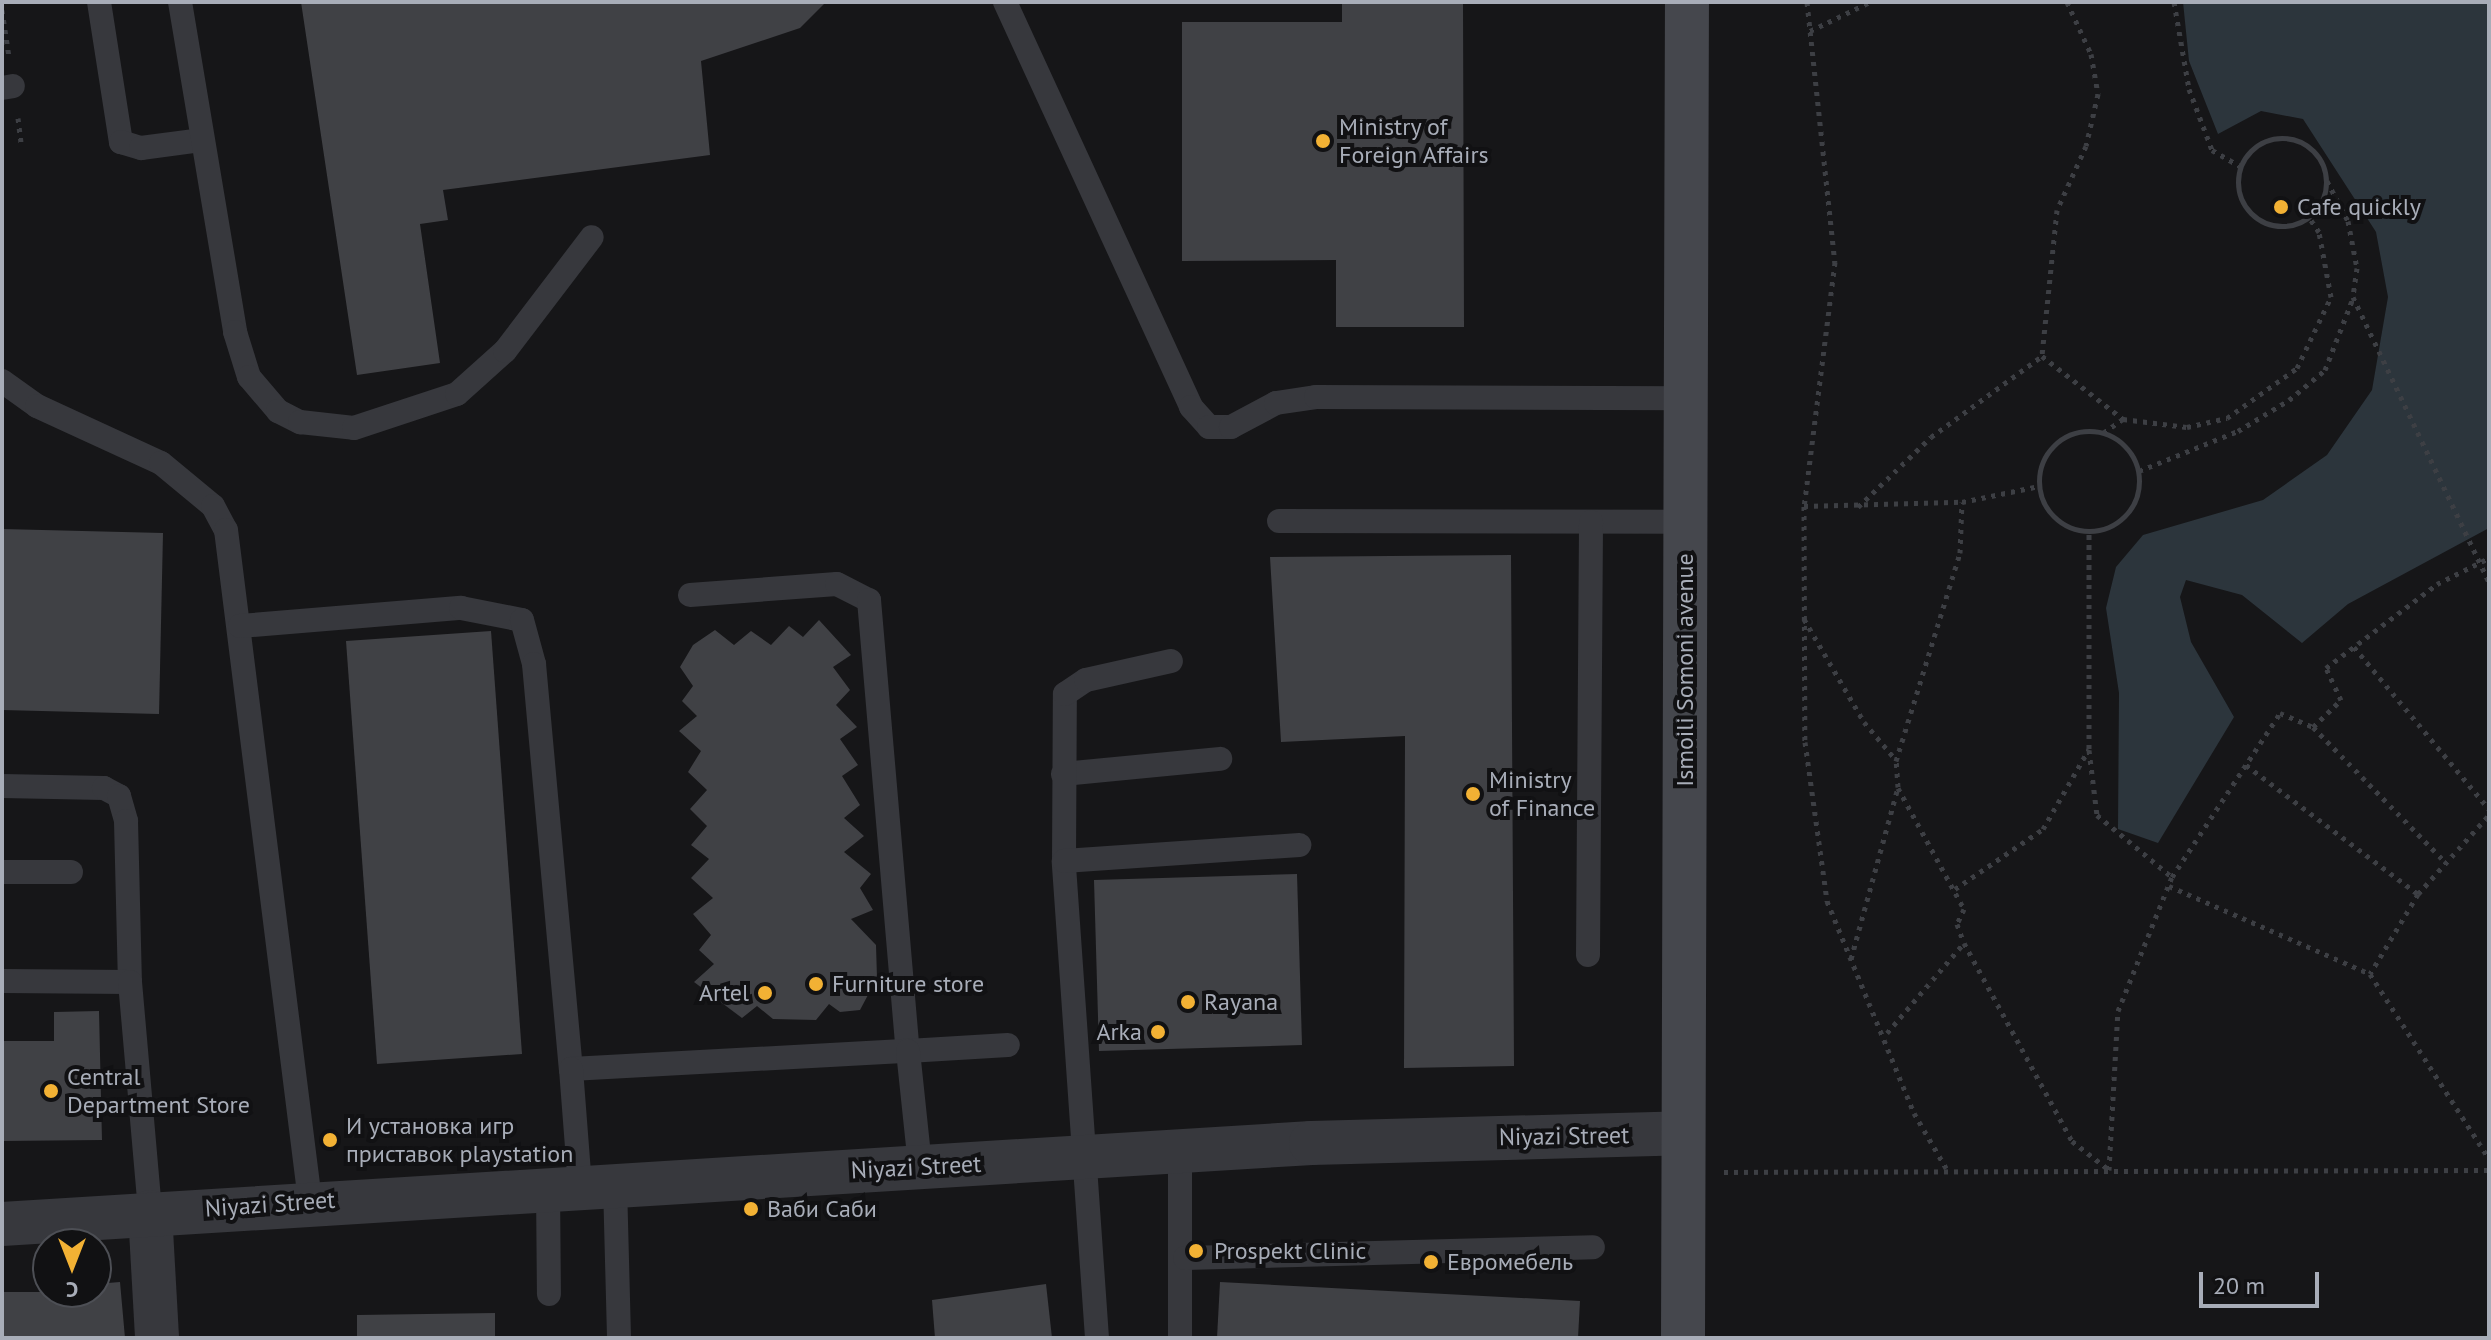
<!DOCTYPE html>
<meta charset="utf-8">
<style>
body{margin:0}
#map{position:relative;width:2491px;height:1340px;overflow:hidden;background:#161618;font-family:"PT Sans",sans-serif}
div>[style]{position:absolute}
.water>*{inset:0;background:#2c353c}
.building>*{inset:0;background:#404145}
.path>*{height:5px;margin-top:-2.5px;transform-origin:0;background:repeating-linear-gradient(90deg,#3d3f44 0 4px,transparent 0 10px)}
.path>.ring{margin:-2.5px;padding:0;box-sizing:content-box;background:none;border:5px solid #3d3f44;border-radius:50%}
.lane>*{height:24px;margin:-12px;padding:0 12px;transform-origin:12px;border-radius:12px;background:#37383d}
.street>*{height:44px;margin:-22px;padding:0 22px;transform-origin:22px;border-radius:22px;background:#37383d}
.secondary>*{height:44px;margin:-22px;padding:0 22px;transform-origin:22px;border-radius:22px;background:#45474d}
.dots>*{width:22px;height:22px;translate:-50% -50%;box-sizing:border-box;border:4px solid #111113;border-radius:50%}
span{translate:-50% -50%;white-space:nowrap;text-align:center;line-height:1.15;-webkit-text-stroke:8px #111113;paint-order:stroke}
.poi-label{font-size:24px;color:#a8adb8}
.left{translate:0 -50%;text-align:left}
.right{translate:-100% -50%;text-align:right}
.street-label{font-size:24px;color:#a8adb8}
.frame{position:absolute;inset:0;border:4px solid #a8adb8;pointer-events:none}
.north{position:absolute;left:32px;top:1228px;width:80px;height:80px;box-sizing:border-box;background:#111113;border:2px solid #4d4f55;border-radius:50%;rotate:180deg;font-size:22px;font-weight:700;line-height:32px;text-align:center;color:#a8adb8}
.north::after{content:'';display:block;margin:auto;width:28px;height:36px;background:#f2b134;clip-path:polygon(50% 0,100% 100%,50% 72%,0 100%)}
.scale{position:absolute;left:2199px;top:1272px;width:120px;height:36px;box-sizing:border-box;border:4px solid #a8adb8;border-top:0;padding-left:10px;font-size:24px;line-height:28px;white-space:nowrap;color:#a8adb8;-webkit-text-stroke:6px #111113;paint-order:stroke}
</style>
<div id="map">
<div class="water">
<i style="clip-path:polygon(2183px 2px,2489px 2px,2489px 528px,2348px 604px,2302px 643px,2242px 595px,2186px 580px,2180px 597px,2191px 642px,2234px 717px,2158px 843px,2118px 829px,2119px 693px,2106px 608px,2116px 567px,2143px 535px,2263px 500px,2327px 455px,2372px 390px,2388px 297px,2376px 232px,2303px 119px,2261px 111px,2218px 134px,2189px 61px)"></i>
</div>
<div class="building">
<i style="clip-path:polygon(301px 2px,826px 2px,800px 28px,701px 61px,710px 155px,443px 190px,448px 220px,420px 224px,440px 363px,357px 375px)"></i>
<i style="clip-path:polygon(1342px 2px,1463px 2px,1464px 327px,1336px 327px,1336px 260px,1182px 261px,1182px 22px,1342px 22px)"></i>
<i style="clip-path:polygon(2px 529px,163px 533px,159px 714px,2px 710px)"></i>
<i style="clip-path:polygon(1511px 555px,1514px 1066px,1404px 1068px,1405px 736px,1281px 742px,1270px 557px)"></i>
<i style="clip-path:polygon(819px 620px,851px 655px,833px 667px,850px 690px,836px 705px,857px 727px,840px 739px,858px 765px,842px 776px,860px 805px,844px 818px,864px 836px,844px 852px,871px 874px,860px 888px,873px 910px,851px 919px,876px 945px,877px 978px,860px 1010px,840px 1012px,829px 1004px,816px 1020px,773px 1019px,757px 1006px,742px 1018px,694px 982px,714px 964px,699px 950px,711px 935px,693px 914px,713px 898px,691px 878px,709px 859px,691px 845px,707px 826px,690px 809px,707px 790px,688px 772px,701px 751px,679px 731px,697px 716px,682px 701px,693px 686px,680px 667px,693px 645px,715px 630px,734px 645px,751px 631px,771px 645px,789px 626px,803px 637px)"></i>
<i style="clip-path:polygon(491px 631px,522px 1054px,377px 1064px,346px 641px)"></i>
<i style="clip-path:polygon(1297px 874px,1302px 1045px,1099px 1051px,1094px 880px)"></i>
<i style="clip-path:polygon(99px 1011px,102px 1140px,2px 1141px,2px 1041px,54px 1041px,54px 1012px)"></i>
<i style="clip-path:polygon(120px 1282px,125px 1338px,2px 1338px,2px 1292px,96px 1292px,96px 1284px)"></i>
<i style="clip-path:polygon(1220px 1282px,1580px 1301px,1578px 1338px,1217px 1338px)"></i>
<i style="clip-path:polygon(1046px 1284px,1052px 1338px,935px 1338px,932px 1300px)"></i>
<i style="clip-path:polygon(495px 1313px,495px 1338px,357px 1338px,357px 1315px)"></i>
</div>
<div class="path">
<i style="left:1807px;top:2px;width:262px;rotate:83.9deg"></i>
<i style="left:1835px;top:262px;width:246px;rotate:97.2deg"></i>
<i style="left:1804px;top:506px;width:236px;rotate:89.8deg"></i>
<i style="left:1805px;top:742px;width:161px;rotate:82.1deg"></i>
<i style="left:1827px;top:901px;width:229px;rotate:67.7deg"></i>
<i style="left:1914px;top:1113px;width:64px;rotate:59.8deg"></i>
<i style="left:2067px;top:2px;width:57px;rotate:65.2deg"></i>
<i style="left:2091px;top:54px;width:41px;rotate:80.1deg"></i>
<i style="left:2098px;top:94px;width:53px;rotate:103deg"></i>
<i style="left:2086px;top:146px;width:70px;rotate:114.4deg"></i>
<i style="left:2057px;top:210px;width:147px;rotate:95.9deg"></i>
<i style="left:2042px;top:356px;width:103px;rotate:37.9deg"></i>
<i style="left:2123px;top:419px;width:24px;rotate:145deg"></i>
<i style="left:2174px;top:2px;width:88px;rotate:80.2deg"></i>
<i style="left:2189px;top:89px;width:65px;rotate:69.3deg"></i>
<i style="left:2212px;top:150px;width:34px;rotate:30deg"></i>
<i style="left:2px;top:10px;width:48px;rotate:81.5deg"></i>
<i style="left:1810px;top:31px;width:67px;rotate:-25.8deg"></i>
<i style="left:18px;top:118px;width:25px;rotate:83deg"></i>
<i class="ring" style="left:2238px;top:138px;width:83px;height:83px"></i>
<i style="left:2327px;top:181px;width:45px;rotate:62.3deg"></i>
<i style="left:2348px;top:221px;width:48px;rotate:79.2deg"></i>
<i style="left:2357px;top:268px;width:29px;rotate:98deg"></i>
<i style="left:2353px;top:297px;width:316px;rotate:64.5deg"></i>
<i style="left:2123px;top:419px;width:64px;rotate:7.1deg"></i>
<i style="left:2187px;top:427px;width:41px;rotate:-12.7deg"></i>
<i style="left:2227px;top:418px;width:86px;rotate:-35.5deg"></i>
<i style="left:2297px;top:368px;width:79px;rotate:-64.4deg"></i>
<i style="left:2331px;top:297px;width:66px;rotate:-100.5deg"></i>
<i style="left:2319px;top:232px;width:18px;rotate:-124deg"></i>
<i class="ring" style="left:2039px;top:431px;width:95px;height:95px"></i>
<i style="left:2139px;top:471px;width:107px;rotate:-22deg"></i>
<i style="left:2238px;top:431px;width:60px;rotate:-31.3deg"></i>
<i style="left:2289px;top:400px;width:47px;rotate:-39.8deg"></i>
<i style="left:2325px;top:370px;width:77px;rotate:-68.7deg"></i>
<i style="left:1804px;top:506px;width:158px;rotate:-1.5deg"></i>
<i style="left:1962px;top:502px;width:79px;rotate:-11.7deg"></i>
<i style="left:1858px;top:507px;width:101px;rotate:-43.8deg"></i>
<i style="left:1931px;top:437px;width:137px;rotate:-36.1deg"></i>
<i style="left:1804px;top:619px;width:119px;rotate:59.8deg"></i>
<i style="left:1864px;top:722px;width:50px;rotate:49.9deg"></i>
<i style="left:2354px;top:647px;width:211px;rotate:50.2deg"></i>
<i style="left:2313px;top:727px;width:190px;rotate:45.6deg"></i>
<i style="left:2089px;top:750px;width:65px;rotate:83deg"></i>
<i style="left:2097px;top:815px;width:97px;rotate:39.6deg"></i>
<i style="left:2246px;top:765px;width:215px;rotate:36.9deg"></i>
<i style="left:2418px;top:894px;width:93px;rotate:121deg"></i>
<i style="left:2370px;top:974px;width:220px;rotate:57.2deg"></i>
<i style="left:1898px;top:788px;width:138px;rotate:61.4deg"></i>
<i style="left:1964px;top:909px;width:17px;rotate:115deg"></i>
<i style="left:1957px;top:924px;width:20px;rotate:70deg"></i>
<i style="left:1964px;top:943px;width:226px;rotate:61.4deg"></i>
<i style="left:2072px;top:1141px;width:46px;rotate:37.9deg"></i>
<i style="left:2169px;top:886px;width:219px;rotate:23.6deg"></i>
<i style="left:1955px;top:889px;width:107px;rotate:-34.3deg"></i>
<i style="left:2043px;top:829px;width:92px;rotate:-60.1deg"></i>
<i style="left:2089px;top:749px;width:217px;rotate:-90deg"></i>
<i style="left:2418px;top:894px;width:106px;rotate:-48.1deg"></i>
<i style="left:1851px;top:959px;width:178px;rotate:-74.7deg"></i>
<i style="left:1898px;top:787px;width:26px;rotate:-94deg"></i>
<i style="left:1896px;top:761px;width:218px;rotate:-72.9deg"></i>
<i style="left:1960px;top:553px;width:51px;rotate:-87.8deg"></i>
<i style="left:1887px;top:1033px;width:118px;rotate:-49.5deg"></i>
<i style="left:2109px;top:1170px;width:159px;rotate:-86.8deg"></i>
<i style="left:2118px;top:1011px;width:144px;rotate:-68.1deg"></i>
<i style="left:2172px;top:877px;width:196px;rotate:-56.6deg"></i>
<i style="left:2280px;top:713px;width:36px;rotate:23deg"></i>
<i style="left:2313px;top:727px;width:39px;rotate:-44deg"></i>
<i style="left:2341px;top:700px;width:35px;rotate:-115deg"></i>
<i style="left:2326px;top:668px;width:139px;rotate:-37.1deg"></i>
<i style="left:2437px;top:584px;width:58px;rotate:-26.6deg"></i>
<i style="left:1724px;top:1172px;width:765px;rotate:-0.15deg"></i>
</div>
<div class="lane">
<i style="left:99px;top:2px;width:142px;rotate:81.1deg"></i>
<i style="left:121px;top:142px;width:21px;rotate:17deg"></i>
<i style="left:141px;top:148px;width:62px;rotate:-7.5deg"></i>
<i style="left:180px;top:2px;width:335px;rotate:80.5deg"></i>
<i style="left:235px;top:332px;width:47px;rotate:72.7deg"></i>
<i style="left:249px;top:377px;width:45px;rotate:49.5deg"></i>
<i style="left:278px;top:411px;width:25px;rotate:27deg"></i>
<i style="left:300px;top:422px;width:54px;rotate:6.3deg"></i>
<i style="left:354px;top:428px;width:108px;rotate:-18.3deg"></i>
<i style="left:457px;top:394px;width:64px;rotate:-41.9deg"></i>
<i style="left:505px;top:351px;width:143px;rotate:-52.7deg"></i>
<i style="left:1005px;top:2px;width:446px;rotate:65.3deg"></i>
<i style="left:1191px;top:407px;width:27px;rotate:48deg"></i>
<i style="left:1209px;top:427px;width:22px"></i>
<i style="left:1231px;top:427px;width:51px;rotate:-28.1deg"></i>
<i style="left:1276px;top:403px;width:40px;rotate:-8.5deg"></i>
<i style="left:1316px;top:397px;width:369px;rotate:0.2deg"></i>
<i style="left:2px;top:88px;width:11px;rotate:-10deg"></i>
<i style="left:2px;top:381px;width:43px;rotate:35.5deg"></i>
<i style="left:37px;top:406px;width:136px;rotate:24.7deg"></i>
<i style="left:161px;top:463px;width:67px;rotate:39.6deg"></i>
<i style="left:213px;top:506px;width:27px;rotate:62deg"></i>
<i style="left:226px;top:530px;width:676px;rotate:82.86deg"></i>
<i style="left:1279px;top:521px;width:406px;rotate:0.1deg"></i>
<i style="left:690px;top:595px;width:147px;rotate:-4.3deg"></i>
<i style="left:837px;top:584px;width:36px;rotate:27deg"></i>
<i style="left:869px;top:600px;width:453px;rotate:85.1deg"></i>
<i style="left:908px;top:1051px;width:100px;rotate:-3.4deg"></i>
<i style="left:240px;top:626px;width:222px;rotate:-4.7deg"></i>
<i style="left:461px;top:608px;width:62px;rotate:11.1deg"></i>
<i style="left:522px;top:620px;width:46px;rotate:74.7deg"></i>
<i style="left:534px;top:664px;width:407px;rotate:84.8deg"></i>
<i style="left:571px;top:1069px;width:337px;rotate:-3.1deg"></i>
<i style="left:908px;top:1051px;width:116px;rotate:84deg"></i>
<i style="left:1063px;top:774px;width:158px;rotate:-5.5deg"></i>
<i style="left:2px;top:786px;width:102px;rotate:1.1deg"></i>
<i style="left:104px;top:788px;width:17px;rotate:28deg"></i>
<i style="left:119px;top:796px;width:26px;rotate:74deg"></i>
<i style="left:126px;top:821px;width:161px;rotate:88.6deg"></i>
<i style="left:1064px;top:861px;width:167px;rotate:-89.7deg"></i>
<i style="left:1065px;top:694px;width:25px;rotate:-34deg"></i>
<i style="left:1086px;top:680px;width:87px;rotate:-12.6deg"></i>
<i style="left:2px;top:872px;width:69px"></i>
<i style="left:1588px;top:955px;width:433px;rotate:-89.6deg"></i>
<i style="left:2px;top:981px;width:128px;rotate:0.4deg"></i>
<i style="left:130px;top:982px;width:231px;rotate:85deg"></i>
<i style="left:571px;top:1069px;width:117px;rotate:85.6deg"></i>
<i style="left:1180px;top:1151px;width:187px;rotate:90deg"></i>
<i style="left:615px;top:1184px;width:154px;rotate:88.5deg"></i>
<i style="left:548px;top:1187px;width:107px;rotate:89.5deg"></i>
<i style="left:1185px;top:1258px;width:408px;rotate:-1.5deg"></i>
<i style="left:1097px;top:1338px;width:478px;rotate:-94deg"></i>
<i style="left:1064px;top:861px;width:236px;rotate:-3.9deg"></i>
</div>
<div class="street">
<i style="left:150px;top:1212px;width:126px;rotate:86.8deg"></i>
<i style="left:2px;top:1224px;width:1312px;rotate:-3.54deg"></i>
<i style="left:1311px;top:1143px;width:372px;rotate:-1.5deg"></i>
</div>
<div class="secondary">
<i style="left:1683px;top:1338px;width:1336px;rotate:-89.83deg"></i>
</div>
<div class="dots">
<i style="left:1323px;top:141px;background:#f2b134"></i>
<i style="left:2281px;top:207px;background:#f2b134"></i>
<i style="left:1473px;top:794px;background:#f2b134"></i>
<i style="left:816px;top:984px;background:#f2b134"></i>
<i style="left:765px;top:993px;background:#f2b134"></i>
<i style="left:1188px;top:1002px;background:#f2b134"></i>
<i style="left:1158px;top:1032px;background:#f2b134"></i>
<i style="left:51px;top:1091px;background:#f2b134"></i>
<i style="left:330px;top:1140px;background:#f2b134"></i>
<i style="left:751px;top:1209px;background:#f2b134"></i>
<i style="left:1196px;top:1251px;background:#f2b134"></i>
<i style="left:1431px;top:1262px;background:#f2b134"></i>
</div>
<div class="poi-label">
<span class="left" style="left:1339px;top:141px">Ministry of<br>Foreign Affairs</span>
<span class="left" style="left:2297px;top:207px">Cafe quickly</span>
<span class="left" style="left:1489px;top:794px">Ministry<br>of Finance</span>
<span class="left" style="left:832px;top:984px">Furniture store</span>
<span class="right" style="left:749px;top:993px">Artel</span>
<span class="left" style="left:1204px;top:1002px">Rayana</span>
<span class="right" style="left:1142px;top:1032px">Arka</span>
<span class="left" style="left:67px;top:1091px">Central<br>Department Store</span>
<span class="left" style="left:346px;top:1140px">И установка игр<br>приставок playstation</span>
<span class="left" style="left:767px;top:1209px">Ваби Саби</span>
<span class="left" style="left:1214px;top:1251px">Prospekt Clinic</span>
<span class="left" style="left:1447px;top:1262px">Евромебель</span>
</div>
<div class="street-label">
<span style="left:1685px;top:670px;rotate:-90deg">Ismoili Somoni avenue</span>
<span style="left:1564px;top:1136px;rotate:-1deg">Niyazi Street</span>
<span style="left:916px;top:1167px;rotate:-3deg">Niyazi Street</span>
<span style="left:270px;top:1204px;rotate:-4deg">Niyazi Street</span>
</div>
<div class="frame"></div>
<div class="north">С</div>
<div class="scale">20 m</div>
</div>
